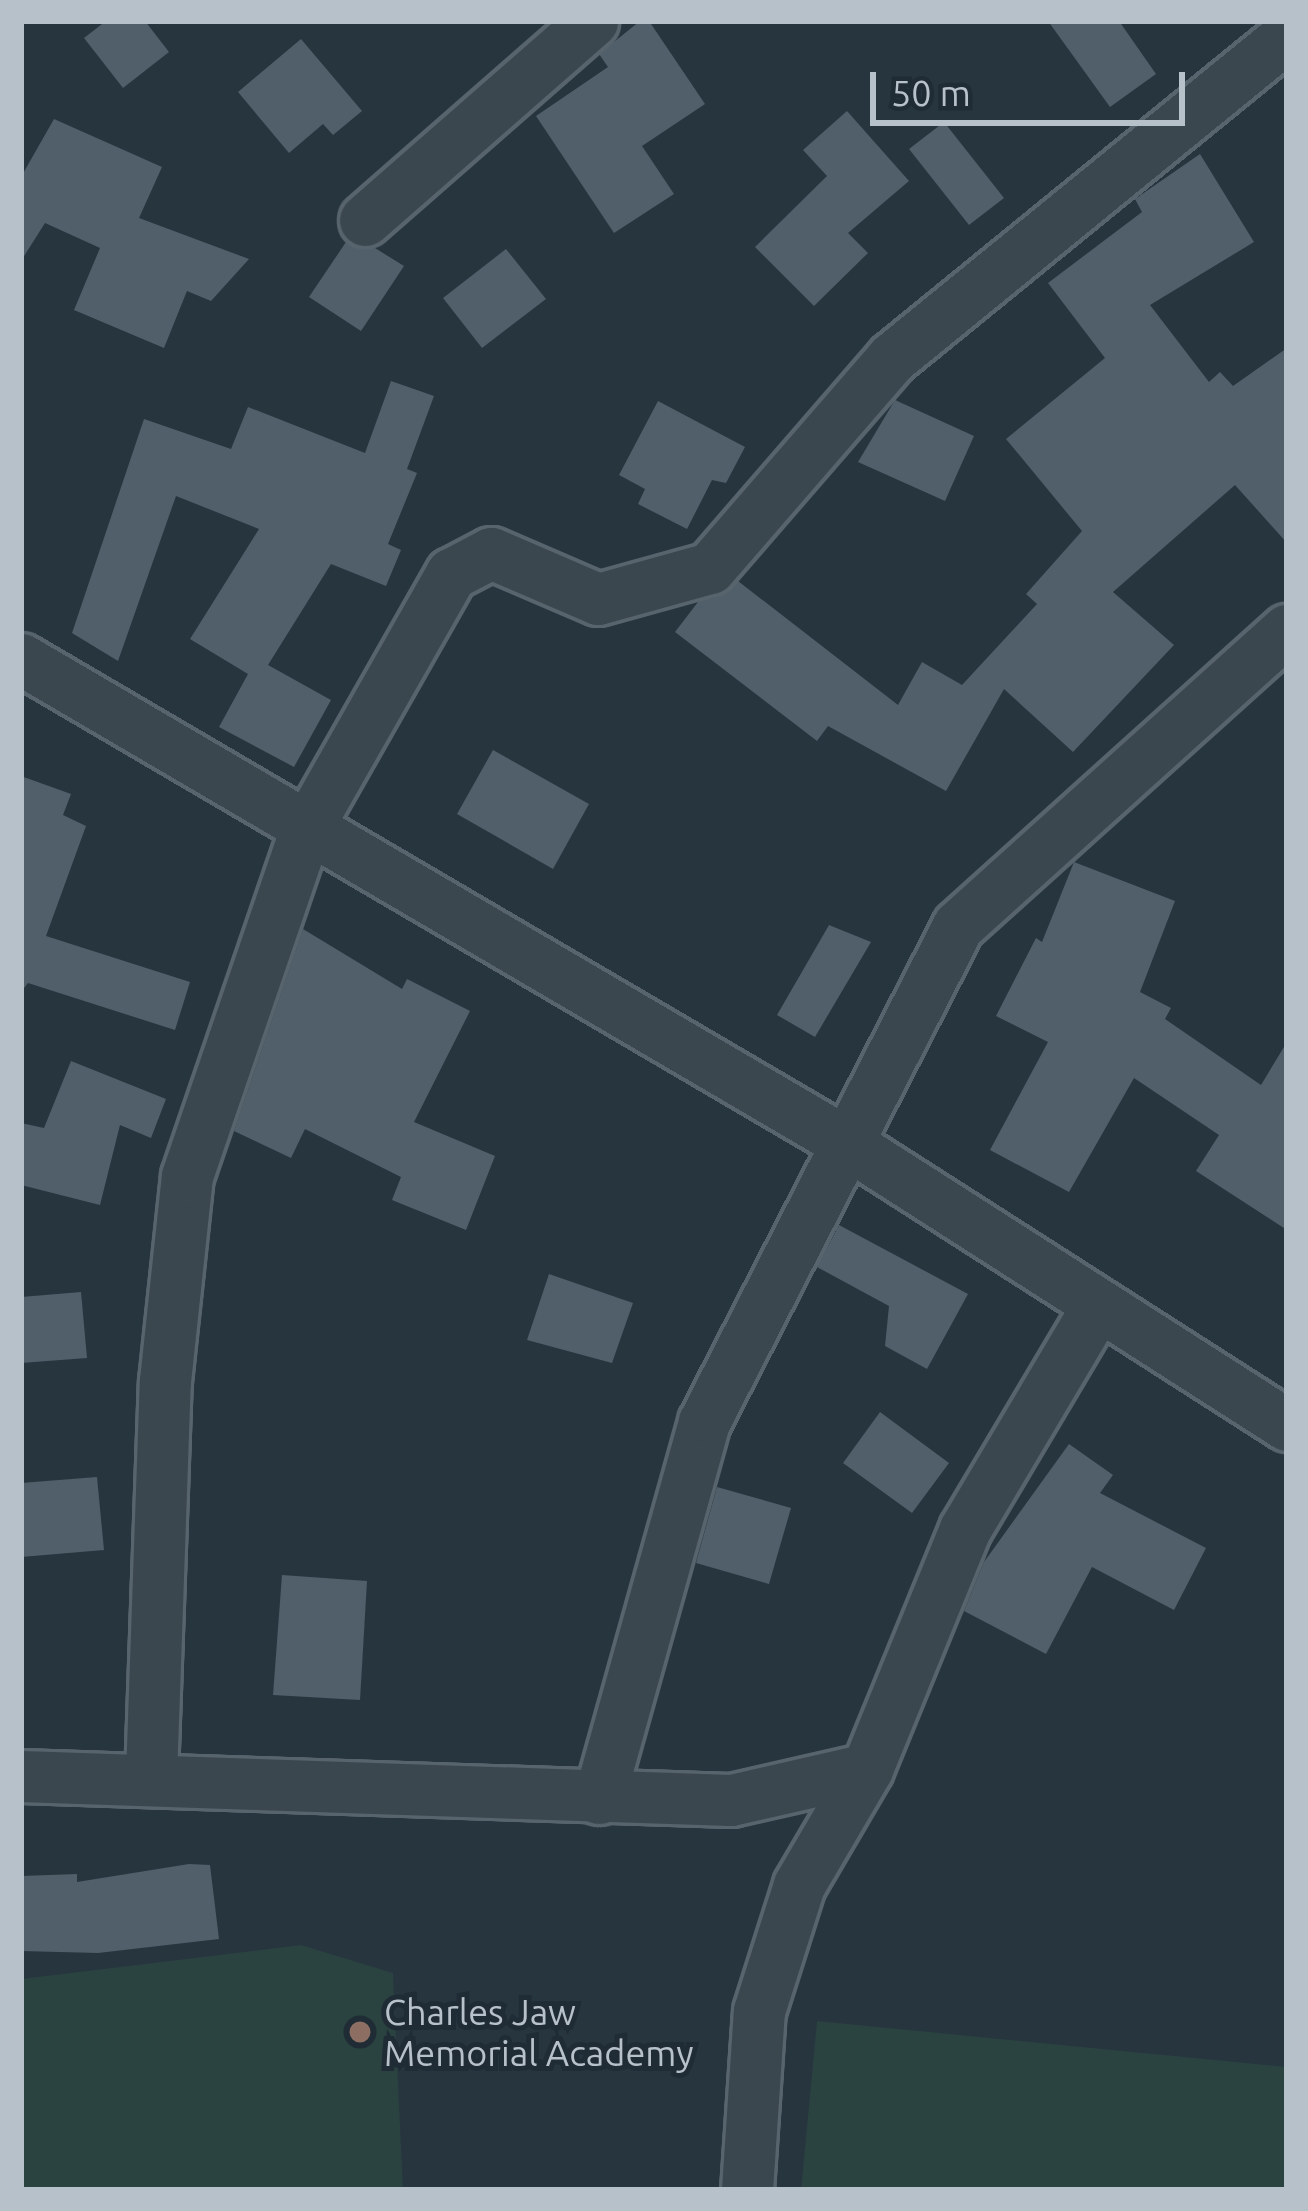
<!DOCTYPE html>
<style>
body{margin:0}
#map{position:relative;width:1308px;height:2211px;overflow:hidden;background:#27353f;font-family:Ubuntu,sans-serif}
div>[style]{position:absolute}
.green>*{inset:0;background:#2a4240}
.building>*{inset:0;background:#505f6a}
.roads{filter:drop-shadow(3px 0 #58646d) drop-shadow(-3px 0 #58646d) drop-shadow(0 3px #58646d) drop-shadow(0 -3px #58646d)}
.minor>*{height:51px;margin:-25.5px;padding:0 25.5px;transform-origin:25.5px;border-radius:25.5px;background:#3b474f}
.dots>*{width:33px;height:33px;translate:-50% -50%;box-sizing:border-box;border:6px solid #1f2c35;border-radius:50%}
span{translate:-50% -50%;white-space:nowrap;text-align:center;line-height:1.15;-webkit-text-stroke:10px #1f2c35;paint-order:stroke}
.poi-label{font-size:36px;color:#b7c1ca}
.left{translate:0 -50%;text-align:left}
.frame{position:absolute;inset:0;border:24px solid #b7c1ca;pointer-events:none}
.scale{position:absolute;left:870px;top:72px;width:315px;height:54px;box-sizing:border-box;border:6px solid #b7c1ca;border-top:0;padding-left:15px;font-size:36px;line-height:42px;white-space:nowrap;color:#b7c1ca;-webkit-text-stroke:9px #1f2c35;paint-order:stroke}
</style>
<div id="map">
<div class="green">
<i style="clip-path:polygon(301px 1945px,393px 1973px,403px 2190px,21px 2190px,21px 1979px)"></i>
<i style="clip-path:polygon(817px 2021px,1287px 2067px,1287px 2190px,801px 2190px)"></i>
</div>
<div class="building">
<i style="clip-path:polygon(106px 21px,145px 21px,169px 52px,123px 88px,84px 38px)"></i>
<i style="clip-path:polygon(640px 21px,649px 21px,705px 104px,642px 146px,674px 194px,614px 233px,536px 116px,608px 67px,599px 54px)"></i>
<i style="clip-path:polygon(1048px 21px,1119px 21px,1156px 74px,1110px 107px)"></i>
<i style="clip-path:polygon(301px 39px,362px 111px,333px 135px,323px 124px,289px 153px,238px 92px)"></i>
<i style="clip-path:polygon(847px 111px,909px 181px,848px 233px,868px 253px,814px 306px,755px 247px,827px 176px,803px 150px)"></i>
<i style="clip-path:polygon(54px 119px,162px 167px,139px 218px,249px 259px,211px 301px,187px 291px,164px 348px,74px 310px,100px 248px,45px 223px,21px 261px,21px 177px)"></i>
<i style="clip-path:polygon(944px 122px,1004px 198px,969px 225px,909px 149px)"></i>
<i style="clip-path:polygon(1200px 154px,1254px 242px,1150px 305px,1209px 382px,1220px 372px,1233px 386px,1287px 348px,1287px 543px,1235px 485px,1113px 592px,1174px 645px,1073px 752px,1004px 689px,946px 791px,828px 726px,817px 741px,675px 632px,698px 602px,738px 581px,898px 705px,922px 662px,962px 685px,1037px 604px,1026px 594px,1082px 531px,1006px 439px,1105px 358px,1048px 283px,1142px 212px,1135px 199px)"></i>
<i style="clip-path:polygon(346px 242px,375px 248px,404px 266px,361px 331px,309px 297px)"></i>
<i style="clip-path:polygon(506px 249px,546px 299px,482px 348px,443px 298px)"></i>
<i style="clip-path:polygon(391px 381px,434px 396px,407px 469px,417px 473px,388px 544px,401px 550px,386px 586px,331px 564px,268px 665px,331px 700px,294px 767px,219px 727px,248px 674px,190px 639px,259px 529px,176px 496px,118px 661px,72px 633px,144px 419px,231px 449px,248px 407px,365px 453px)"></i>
<i style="clip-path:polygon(895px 400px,974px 436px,945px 501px,858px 462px)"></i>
<i style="clip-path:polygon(658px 401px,745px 447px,726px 483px,712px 480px,687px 529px,638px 504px,645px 489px,619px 475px)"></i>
<i style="clip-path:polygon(493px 750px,589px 804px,553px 869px,457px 814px)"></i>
<i style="clip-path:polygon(21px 776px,71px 794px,63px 815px,86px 826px,46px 936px,190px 982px,175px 1030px,28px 983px,21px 992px)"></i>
<i style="clip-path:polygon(1074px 862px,1175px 901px,1140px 992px,1171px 1008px,1165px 1019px,1261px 1085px,1287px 1042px,1287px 1230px,1196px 1171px,1219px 1135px,1134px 1078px,1069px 1192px,990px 1150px,1048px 1042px,996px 1016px,1036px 938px,1042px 942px)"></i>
<i style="clip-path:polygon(829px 925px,871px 942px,815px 1037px,777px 1015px)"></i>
<i style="clip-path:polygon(303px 929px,402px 989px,407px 979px,470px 1011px,414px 1122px,495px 1156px,466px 1230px,392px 1200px,401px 1177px,305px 1129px,291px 1158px,234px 1131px)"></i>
<i style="clip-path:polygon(71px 1061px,166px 1099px,151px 1138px,120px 1125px,100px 1205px,21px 1185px,21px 1123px,44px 1128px)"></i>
<i style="clip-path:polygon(839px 1225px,968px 1294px,927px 1369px,885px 1346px,889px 1306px,817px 1267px)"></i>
<i style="clip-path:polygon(549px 1274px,633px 1303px,612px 1363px,527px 1340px)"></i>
<i style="clip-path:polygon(81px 1292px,87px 1358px,21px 1363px,21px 1297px)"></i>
<i style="clip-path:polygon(880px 1412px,949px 1463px,912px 1513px,843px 1463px)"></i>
<i style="clip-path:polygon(1069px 1444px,1113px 1475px,1100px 1493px,1206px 1548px,1174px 1610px,1092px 1567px,1046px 1654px,964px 1611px,984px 1562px)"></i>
<i style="clip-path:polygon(97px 1477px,104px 1550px,21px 1557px,21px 1483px)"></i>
<i style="clip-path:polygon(717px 1487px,791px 1508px,769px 1584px,696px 1563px)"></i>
<i style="clip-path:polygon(282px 1575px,367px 1581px,360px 1700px,273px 1695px)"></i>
<i style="clip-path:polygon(189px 1864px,210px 1865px,219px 1939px,98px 1953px,21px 1951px,21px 1876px,77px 1874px,77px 1882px)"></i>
</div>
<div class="roads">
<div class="minor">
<i style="left:365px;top:220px;width:302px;rotate:-41.2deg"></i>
<i style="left:21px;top:659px;width:955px;rotate:30.38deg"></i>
<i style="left:845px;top:1142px;width:525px;rotate:32.63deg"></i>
<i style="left:21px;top:1776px;width:710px;rotate:1.94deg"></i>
<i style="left:731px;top:1800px;width:139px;rotate:-12.8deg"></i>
<i style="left:151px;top:1777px;width:396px;rotate:-88deg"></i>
<i style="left:165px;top:1381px;width:206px;rotate:-83.9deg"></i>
<i style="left:187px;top:1176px;width:365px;rotate:-71.1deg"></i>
<i style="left:305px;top:831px;width:296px;rotate:-60.4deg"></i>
<i style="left:451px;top:574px;width:45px;rotate:-27.7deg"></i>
<i style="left:491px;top:553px;width:116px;rotate:23.3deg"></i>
<i style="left:598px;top:599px;width:116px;rotate:-15.5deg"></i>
<i style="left:710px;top:568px;width:278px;rotate:-49.1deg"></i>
<i style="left:892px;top:358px;width:510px;rotate:-39.19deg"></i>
<i style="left:599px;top:1798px;width:390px;rotate:-74.4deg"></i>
<i style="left:704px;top:1422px;width:557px;rotate:-62.88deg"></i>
<i style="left:958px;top:926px;width:443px;rotate:-42deg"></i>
<i style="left:747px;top:2190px;width:179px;rotate:-86.2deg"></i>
<i style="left:759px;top:2011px;width:132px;rotate:-72.4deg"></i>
<i style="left:799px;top:1885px;width:134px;rotate:-59.6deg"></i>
<i style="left:867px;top:1769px;width:259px;rotate:-67.8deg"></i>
<i style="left:965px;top:1529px;width:258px;rotate:-59.3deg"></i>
</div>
</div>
<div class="dots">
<i style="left:360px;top:2032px;background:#8d6e63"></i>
</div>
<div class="poi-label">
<span class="left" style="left:384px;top:2032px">Charles Jaw<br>Memorial Academy</span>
</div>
<div class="frame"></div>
<div class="scale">50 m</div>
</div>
